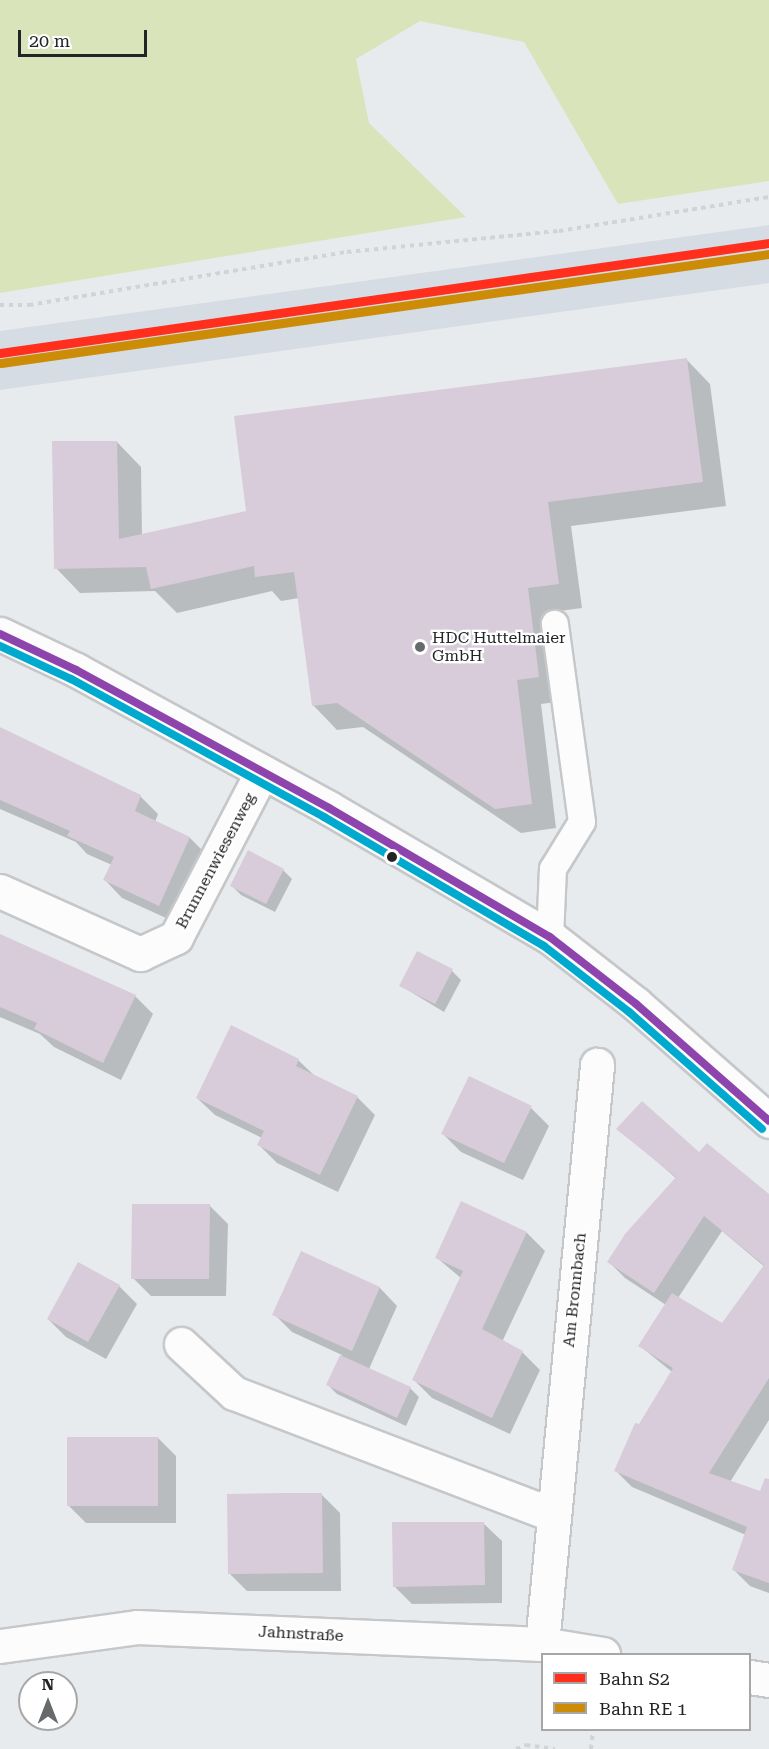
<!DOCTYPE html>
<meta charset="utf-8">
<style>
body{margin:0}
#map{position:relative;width:769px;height:1749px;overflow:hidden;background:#e8ebee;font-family:"Roboto Serif",serif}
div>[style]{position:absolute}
.built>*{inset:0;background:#d6dce4}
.green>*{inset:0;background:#d9e4bb}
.shadow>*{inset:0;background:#0003}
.building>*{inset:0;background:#d8ccdb}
.path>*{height:4px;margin-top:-2px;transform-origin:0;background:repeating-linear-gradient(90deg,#d2d3d4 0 4.5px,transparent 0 9px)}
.roads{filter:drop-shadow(2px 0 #c5c7c9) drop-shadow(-2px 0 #c5c7c9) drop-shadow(0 2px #c5c7c9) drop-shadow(0 -2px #c5c7c9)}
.service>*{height:26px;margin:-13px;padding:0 13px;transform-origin:13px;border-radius:13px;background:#fcfcfc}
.minor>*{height:33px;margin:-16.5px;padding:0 16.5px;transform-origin:16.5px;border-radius:16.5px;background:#fcfcfc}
.tertiary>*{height:33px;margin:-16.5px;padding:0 16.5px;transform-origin:16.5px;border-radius:16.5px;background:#fcfcfc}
.bus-1>*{height:8px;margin:-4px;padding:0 4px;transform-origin:4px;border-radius:4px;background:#8e44ad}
.bus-2>*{height:8px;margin:-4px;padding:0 4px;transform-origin:4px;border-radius:4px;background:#00a9ce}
.rail-1>*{height:9px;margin:-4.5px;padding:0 4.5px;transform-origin:4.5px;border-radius:4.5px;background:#ff2e1d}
.rail-2>*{height:9px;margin:-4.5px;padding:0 4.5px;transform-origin:4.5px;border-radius:4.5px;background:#cc8c08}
.dots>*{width:16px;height:16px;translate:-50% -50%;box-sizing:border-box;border:3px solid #fff;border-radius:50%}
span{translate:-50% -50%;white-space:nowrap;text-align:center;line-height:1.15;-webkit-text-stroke:4.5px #fff;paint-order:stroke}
.poi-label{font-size:16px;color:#222426}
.left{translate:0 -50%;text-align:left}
.street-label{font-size:16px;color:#222426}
.legend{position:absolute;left:541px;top:1653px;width:210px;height:78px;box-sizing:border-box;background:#fff;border:2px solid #a7a7a8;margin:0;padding:8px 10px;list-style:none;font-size:18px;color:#222426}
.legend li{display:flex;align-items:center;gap:12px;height:30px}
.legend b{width:30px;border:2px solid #a7a7a8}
.north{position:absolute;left:18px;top:1671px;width:60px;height:60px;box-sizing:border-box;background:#fff;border:2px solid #a7a7a8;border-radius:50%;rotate:0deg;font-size:16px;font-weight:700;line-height:24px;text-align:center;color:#222426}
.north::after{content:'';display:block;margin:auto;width:21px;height:27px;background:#676a6c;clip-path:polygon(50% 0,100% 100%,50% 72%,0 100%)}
.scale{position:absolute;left:18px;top:30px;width:129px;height:27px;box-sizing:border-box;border:3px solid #222426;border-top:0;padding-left:8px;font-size:18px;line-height:21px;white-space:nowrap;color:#222426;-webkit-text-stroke:4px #fff;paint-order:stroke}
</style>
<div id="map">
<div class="built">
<i style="clip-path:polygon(769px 225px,769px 283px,0 390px,0 331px)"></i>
</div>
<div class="green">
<i style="clip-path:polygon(0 0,769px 0,769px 181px,618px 204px,524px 42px,420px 21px,356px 59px,369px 123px,466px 217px,0 293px)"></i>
</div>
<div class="shadow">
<i style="clip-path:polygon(686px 359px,710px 384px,726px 506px,571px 526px,582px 608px,552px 612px,563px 701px,541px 704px,556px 828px,521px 833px,363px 727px,337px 730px,313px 705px,299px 598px,281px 601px,272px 591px,177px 613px,155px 591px,80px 593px,56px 568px,117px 442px,141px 467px,142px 536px,248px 512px)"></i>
<i style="clip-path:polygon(0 730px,140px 796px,158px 814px,155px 822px,190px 838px,208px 856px,177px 923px,122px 898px,105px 880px,112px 865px,87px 854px,76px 842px,0 809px)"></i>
<i style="clip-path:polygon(283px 870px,292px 879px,275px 912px,241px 895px,232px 886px)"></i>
<i style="clip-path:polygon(0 935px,135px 996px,153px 1014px,121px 1080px,54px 1047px,40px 1034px,0 1017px)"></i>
<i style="clip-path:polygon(452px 971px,461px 980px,444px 1012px,401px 986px)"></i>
<i style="clip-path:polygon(298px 1060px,316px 1077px,357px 1097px,375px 1115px,338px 1192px,277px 1163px,259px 1145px,262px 1138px,215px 1115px,197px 1098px)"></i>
<i style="clip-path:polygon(531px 1108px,549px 1126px,523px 1180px,461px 1152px,443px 1134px)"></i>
<i style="clip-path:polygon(evenodd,618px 1128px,699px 1154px,769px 1196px,769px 1420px,730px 1482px,769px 1496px,769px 1593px,750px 1586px,733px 1569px,746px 1535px,632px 1487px,616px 1471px,672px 1372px,640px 1346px,666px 1305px,625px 1278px,609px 1262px,677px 1179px,618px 1128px,722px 1231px,765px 1267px,723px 1325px,678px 1298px,722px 1231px)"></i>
<i style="clip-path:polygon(462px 1203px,527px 1233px,545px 1251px,502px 1342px,522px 1352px,540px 1370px,510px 1434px,432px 1398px,414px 1380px,462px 1279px,436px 1257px)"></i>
<i style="clip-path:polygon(210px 1206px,228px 1224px,226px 1296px,151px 1296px,133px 1278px)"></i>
<i style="clip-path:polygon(301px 1253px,380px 1288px,397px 1306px,369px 1369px,410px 1388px,419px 1397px,406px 1426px,337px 1394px,328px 1385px,342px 1355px,292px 1332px,274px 1314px)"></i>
<i style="clip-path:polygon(119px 1286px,137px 1304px,106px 1359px,66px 1337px,48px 1319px)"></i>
<i style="clip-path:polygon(158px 1438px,176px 1456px,176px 1523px,86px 1523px,68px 1505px)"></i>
<i style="clip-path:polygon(322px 1495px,340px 1513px,341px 1591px,247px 1591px,229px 1573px)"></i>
<i style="clip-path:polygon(483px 1523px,502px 1541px,502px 1603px,412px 1604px,394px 1586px)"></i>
</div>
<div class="building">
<i style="clip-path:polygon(687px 358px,703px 482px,548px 502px,559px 584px,528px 588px,539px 677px,517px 680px,532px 804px,495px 809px,337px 703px,312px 706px,294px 572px,255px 577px,254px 566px,151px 589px,146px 567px,54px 569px,52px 441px,117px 441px,119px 539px,246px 511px,234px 416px)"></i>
<i style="clip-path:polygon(0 727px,141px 795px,135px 811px,190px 837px,159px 906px,103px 880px,114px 857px,67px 836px,70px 831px,0 800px)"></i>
<i style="clip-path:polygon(248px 850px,284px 869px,266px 904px,230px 886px)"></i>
<i style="clip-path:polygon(0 934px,136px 995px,103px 1063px,34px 1029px,37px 1023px,0 1007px)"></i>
<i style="clip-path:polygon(417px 951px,453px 969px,435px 1004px,399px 986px)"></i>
<i style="clip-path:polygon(231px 1025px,299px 1059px,296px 1066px,358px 1096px,320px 1175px,257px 1145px,264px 1131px,196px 1098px)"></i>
<i style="clip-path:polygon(469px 1076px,532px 1106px,504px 1163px,441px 1134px)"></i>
<i style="clip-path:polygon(642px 1101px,699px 1152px,707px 1143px,769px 1194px,769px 1378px,709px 1473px,760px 1491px,765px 1478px,769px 1479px,769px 1583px,732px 1570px,747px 1527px,614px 1471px,635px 1423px,639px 1424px,673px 1368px,638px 1346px,672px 1293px,722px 1323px,764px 1265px,704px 1216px,654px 1293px,607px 1262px,625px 1234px,676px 1177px,616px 1129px)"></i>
<i style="clip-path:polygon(461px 1201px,527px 1232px,482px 1329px,523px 1351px,492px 1418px,412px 1380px,463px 1271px,435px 1258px)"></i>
<i style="clip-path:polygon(132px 1204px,210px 1204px,209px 1279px,131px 1279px)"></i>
<i style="clip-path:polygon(301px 1251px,380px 1287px,352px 1351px,272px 1315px)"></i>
<i style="clip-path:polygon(78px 1262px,120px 1285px,88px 1342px,47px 1319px)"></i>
<i style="clip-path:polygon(340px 1355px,411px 1387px,397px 1418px,326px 1385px)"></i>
<i style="clip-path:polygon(67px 1437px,158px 1437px,158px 1506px,67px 1506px)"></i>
<i style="clip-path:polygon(284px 1493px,322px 1493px,323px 1573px,228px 1574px,227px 1494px)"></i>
<i style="clip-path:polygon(392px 1522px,484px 1522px,485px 1585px,393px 1587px)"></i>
</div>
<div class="path">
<i style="left:0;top:305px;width:29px"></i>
<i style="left:29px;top:305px;width:322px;rotate:-9.5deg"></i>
<i style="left:347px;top:252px;width:213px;rotate:-5.7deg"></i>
<i style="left:559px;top:231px;width:213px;rotate:-9.2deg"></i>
<i style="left:516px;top:1749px;width:11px;rotate:-22deg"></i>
<i style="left:526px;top:1745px;width:29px;rotate:8deg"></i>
<i style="left:591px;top:1749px;width:19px;rotate:-84deg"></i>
</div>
<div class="roads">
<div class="service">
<i style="left:550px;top:937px;width:68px;rotate:-87.5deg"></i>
<i style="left:553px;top:869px;width:55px;rotate:-58.3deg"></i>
<i style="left:582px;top:822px;width:200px;rotate:-97.8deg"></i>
</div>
<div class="minor">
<i style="left:0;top:891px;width:154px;rotate:24.2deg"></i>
<i style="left:140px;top:954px;width:40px;rotate:-25deg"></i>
<i style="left:176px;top:937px;width:186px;rotate:-62.5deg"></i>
<i style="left:181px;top:1344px;width:72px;rotate:42.8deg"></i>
<i style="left:234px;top:1393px;width:342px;rotate:20.9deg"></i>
<i style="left:542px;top:1644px;width:582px;rotate:-84.57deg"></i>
<i style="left:0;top:1646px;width:138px;rotate:-7.9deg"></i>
<i style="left:137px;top:1627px;width:405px;rotate:2.4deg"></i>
<i style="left:542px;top:1644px;width:62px;rotate:9.3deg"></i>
<i style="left:750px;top:1677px;width:19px;rotate:9deg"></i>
</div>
<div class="tertiary">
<i style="left:0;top:634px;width:84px;rotate:25.3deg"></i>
<i style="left:76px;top:670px;width:288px;rotate:28.6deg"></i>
<i style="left:329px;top:808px;width:256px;rotate:30.3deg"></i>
<i style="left:550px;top:937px;width:109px;rotate:37.9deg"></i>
<i style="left:636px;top:1004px;width:177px;rotate:41.3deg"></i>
</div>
</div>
<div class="bus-1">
<i style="left:0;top:634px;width:84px;rotate:25.3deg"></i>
<i style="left:76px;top:670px;width:288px;rotate:28.6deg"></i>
<i style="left:329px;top:808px;width:256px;rotate:30.3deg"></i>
<i style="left:550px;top:937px;width:109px;rotate:37.9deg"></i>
<i style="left:636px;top:1004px;width:177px;rotate:41.3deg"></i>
</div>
<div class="bus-2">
<i style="left:0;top:646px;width:78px;rotate:24.9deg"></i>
<i style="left:71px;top:679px;width:288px;rotate:28.6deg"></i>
<i style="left:324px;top:817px;width:255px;rotate:30.4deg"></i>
<i style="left:544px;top:946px;width:108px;rotate:37.8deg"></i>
<i style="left:629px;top:1012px;width:177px;rotate:41.3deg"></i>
</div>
<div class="rail-1">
<i style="left:0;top:353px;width:777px;rotate:-8.14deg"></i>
</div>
<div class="rail-2">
<i style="left:1px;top:363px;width:776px;rotate:-8.08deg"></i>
</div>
<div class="dots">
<i style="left:420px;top:647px;background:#676a6c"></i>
<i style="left:392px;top:857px;background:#222426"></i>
</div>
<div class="poi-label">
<span class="left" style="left:432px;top:647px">HDC Huttelmaier<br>GmbH</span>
</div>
<div class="street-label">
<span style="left:216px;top:861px;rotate:-62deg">Brunnenwiesenweg</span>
<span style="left:575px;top:1290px;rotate:-84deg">Am Bronnbach</span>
<span style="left:301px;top:1634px;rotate:3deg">Jahnstraße</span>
</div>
<ul class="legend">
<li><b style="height:8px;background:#ff2e1d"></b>Bahn S2</li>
<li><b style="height:8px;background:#cc8c08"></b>Bahn RE 1</li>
</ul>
<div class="north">N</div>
<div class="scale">20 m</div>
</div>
